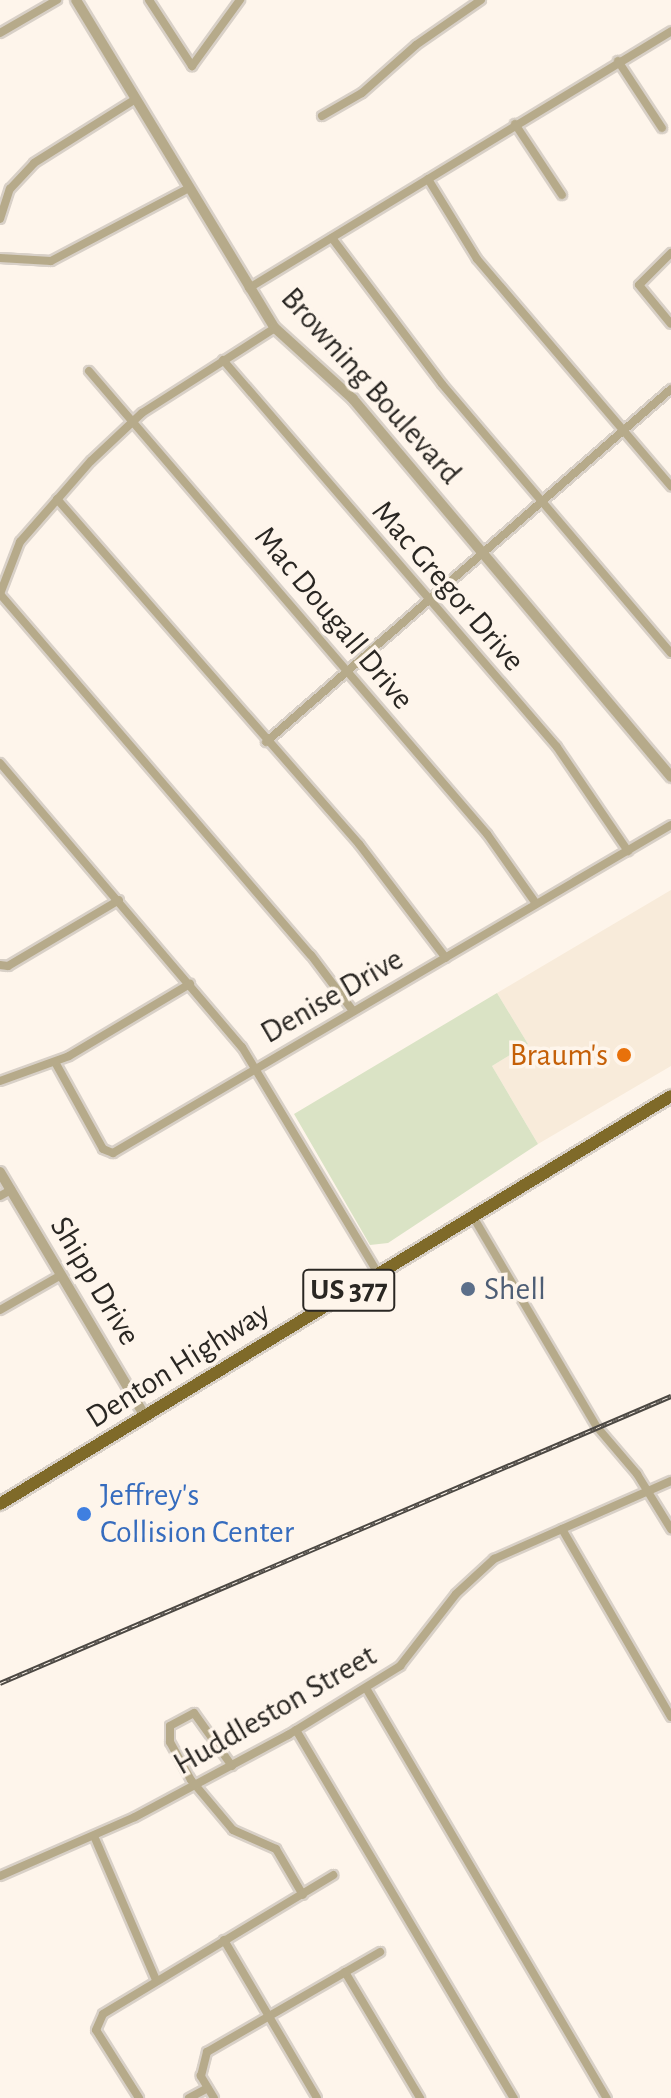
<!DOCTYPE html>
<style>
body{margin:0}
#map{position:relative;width:671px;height:2098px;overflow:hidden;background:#fef5eb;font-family:"Alegreya Sans",sans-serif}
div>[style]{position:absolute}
.built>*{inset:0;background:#f8ebda}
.green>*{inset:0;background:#dae3c5}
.roads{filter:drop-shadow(2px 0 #d8d0c7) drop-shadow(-2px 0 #d8d0c7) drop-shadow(0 2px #d8d0c7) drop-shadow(0 -2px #d8d0c7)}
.minor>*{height:8px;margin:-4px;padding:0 4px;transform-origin:4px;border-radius:4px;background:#b6aa8a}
.tertiary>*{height:10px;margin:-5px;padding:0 5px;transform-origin:5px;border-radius:5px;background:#b6aa8a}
.primary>*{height:12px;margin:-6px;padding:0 6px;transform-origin:6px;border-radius:6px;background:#7f6a29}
.rail>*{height:5px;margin-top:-2.5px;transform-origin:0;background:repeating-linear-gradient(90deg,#fef5eb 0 6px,#4c4843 0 12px);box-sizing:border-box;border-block:2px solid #4c4843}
.dots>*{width:22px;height:22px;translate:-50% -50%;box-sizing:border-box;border:4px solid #fef5eb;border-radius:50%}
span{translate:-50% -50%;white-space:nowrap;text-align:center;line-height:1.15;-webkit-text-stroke:7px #fef5eb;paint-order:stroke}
.shield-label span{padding:2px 6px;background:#fef5eb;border:2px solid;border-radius:6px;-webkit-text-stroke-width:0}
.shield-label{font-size:30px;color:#2a2723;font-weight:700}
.street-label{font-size:32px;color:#2a2723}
.food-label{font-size:32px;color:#c56008}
.right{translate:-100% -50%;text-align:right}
.service-label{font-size:32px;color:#4e5e75}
.left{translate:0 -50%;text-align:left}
.shop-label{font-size:32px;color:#366cbe}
</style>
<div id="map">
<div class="built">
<i style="clip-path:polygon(671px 890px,671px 1066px,538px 1144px,492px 1066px,528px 1044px,497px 993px)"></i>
</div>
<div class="green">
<i style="clip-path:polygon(497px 993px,528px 1044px,492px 1066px,538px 1144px,388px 1243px,370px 1245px,294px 1114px)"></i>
</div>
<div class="roads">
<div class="minor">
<i style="left:149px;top:0;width:79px;rotate:56.9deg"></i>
<i style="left:192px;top:66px;width:82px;rotate:-54deg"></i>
<i style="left:0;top:33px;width:66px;rotate:-30.1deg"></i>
<i style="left:618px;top:61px;width:80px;rotate:56.7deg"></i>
<i style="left:322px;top:116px;width:46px;rotate:-29.9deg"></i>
<i style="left:362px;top:93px;width:72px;rotate:-41.6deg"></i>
<i style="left:416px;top:45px;width:79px;rotate:-34.7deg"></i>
<i style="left:515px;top:124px;width:85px;rotate:56.5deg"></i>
<i style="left:428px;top:179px;width:94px;rotate:58.5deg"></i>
<i style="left:477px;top:259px;width:299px;rotate:49.5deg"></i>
<i style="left:0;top:219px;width:32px;rotate:-72deg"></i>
<i style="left:10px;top:189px;width:35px;rotate:-47deg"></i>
<i style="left:34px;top:163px;width:118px;rotate:-32.2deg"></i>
<i style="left:332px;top:238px;width:183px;rotate:53deg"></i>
<i style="left:442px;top:384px;width:353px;rotate:49.6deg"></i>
<i style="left:671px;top:253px;width:45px;rotate:135deg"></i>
<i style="left:639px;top:285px;width:50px;rotate:50.6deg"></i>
<i style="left:0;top:258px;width:51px;rotate:3.4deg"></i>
<i style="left:51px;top:261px;width:154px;rotate:-27.9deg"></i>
<i style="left:249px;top:288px;width:494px;rotate:-31.3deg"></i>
<i style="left:223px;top:360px;width:511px;rotate:49.2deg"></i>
<i style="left:557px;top:747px;width:126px;rotate:55.7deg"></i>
<i style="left:89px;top:371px;width:611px;rotate:49.32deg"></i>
<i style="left:487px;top:834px;width:83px;rotate:54.8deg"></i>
<i style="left:57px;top:499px;width:459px;rotate:48.8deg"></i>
<i style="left:359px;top:844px;width:143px;rotate:52.7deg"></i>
<i style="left:0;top:594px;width:476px;rotate:49.3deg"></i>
<i style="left:311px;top:955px;width:70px;rotate:53.1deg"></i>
<i style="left:0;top:594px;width:56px;rotate:-69deg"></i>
<i style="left:20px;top:542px;width:108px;rotate:-48.8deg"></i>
<i style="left:91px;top:461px;width:70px;rotate:-43.3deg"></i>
<i style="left:142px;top:413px;width:158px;rotate:-32.6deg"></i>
<i style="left:266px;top:742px;width:537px;rotate:-41.08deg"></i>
<i style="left:0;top:763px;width:373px;rotate:49.6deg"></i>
<i style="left:242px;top:1047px;width:264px;rotate:59deg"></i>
<i style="left:0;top:965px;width:8px;rotate:7deg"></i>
<i style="left:8px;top:966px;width:129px;rotate:-30.7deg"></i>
<i style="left:55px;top:1062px;width:99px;rotate:61.1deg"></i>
<i style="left:103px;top:1149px;width:11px;rotate:22deg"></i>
<i style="left:113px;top:1153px;width:647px;rotate:-30.45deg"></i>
<i style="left:0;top:1081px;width:73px;rotate:-19.9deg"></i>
<i style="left:69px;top:1056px;width:141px;rotate:-30.8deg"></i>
<i style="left:0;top:1196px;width:13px;rotate:-29deg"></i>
<i style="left:472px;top:1215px;width:246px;rotate:59.5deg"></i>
<i style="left:597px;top:1427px;width:62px;rotate:49.6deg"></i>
<i style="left:637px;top:1474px;width:65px;rotate:58.3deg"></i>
<i style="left:0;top:1310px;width:70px;rotate:-29.8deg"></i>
<i style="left:562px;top:1529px;width:217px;rotate:59.9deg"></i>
<i style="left:366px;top:1688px;width:476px;rotate:59.6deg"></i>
<i style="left:296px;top:1730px;width:428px;rotate:59.4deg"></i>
<i style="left:232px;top:1766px;width:65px;rotate:-125.6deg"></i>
<i style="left:194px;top:1713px;width:27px;rotate:152deg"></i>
<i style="left:170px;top:1726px;width:16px;rotate:90deg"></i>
<i style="left:170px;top:1742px;width:43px;rotate:61.1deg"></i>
<i style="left:191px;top:1780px;width:65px;rotate:50deg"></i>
<i style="left:233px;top:1830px;width:47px;rotate:23.8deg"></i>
<i style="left:276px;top:1849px;width:53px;rotate:59.6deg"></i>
<i style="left:94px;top:1836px;width:157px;rotate:66.7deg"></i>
<i style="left:0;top:1876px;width:147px;rotate:-23.6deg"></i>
<i style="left:135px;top:1817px;width:174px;rotate:-28.2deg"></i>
<i style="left:288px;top:1735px;width:132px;rotate:-31.6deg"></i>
<i style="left:400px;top:1666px;width:91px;rotate:-52.1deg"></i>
<i style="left:456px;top:1594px;width:52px;rotate:-42.6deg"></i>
<i style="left:494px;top:1559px;width:193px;rotate:-23.8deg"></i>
<i style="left:224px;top:1940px;width:183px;rotate:59.5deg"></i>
<i style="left:345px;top:1972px;width:147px;rotate:59.2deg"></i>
<i style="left:139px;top:2098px;width:80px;rotate:-122.3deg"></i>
<i style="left:96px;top:2030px;width:17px;rotate:-66deg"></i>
<i style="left:103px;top:2014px;width:269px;rotate:-31.1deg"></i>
<i style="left:189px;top:2098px;width:21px;rotate:-28deg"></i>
<i style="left:214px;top:2098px;width:26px;rotate:-121deg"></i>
<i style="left:201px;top:2076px;width:25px;rotate:-76deg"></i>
<i style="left:207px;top:2052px;width:200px;rotate:-30deg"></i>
</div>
<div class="tertiary">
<i style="left:76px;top:0;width:384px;rotate:58.8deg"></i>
<i style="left:275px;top:328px;width:105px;rotate:42.3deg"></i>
<i style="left:353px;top:399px;width:494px;rotate:49.9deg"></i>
<i style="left:0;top:1172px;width:284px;rotate:59.3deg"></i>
</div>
<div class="primary">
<i style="left:0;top:1504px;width:785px;rotate:-31.3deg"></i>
</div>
</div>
<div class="rail">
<i style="left:0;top:1683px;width:730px;rotate:-23.16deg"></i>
</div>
<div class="dots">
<i style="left:624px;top:1055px;background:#e8710a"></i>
<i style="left:468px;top:1289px;background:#5c6f8a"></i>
<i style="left:84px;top:1514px;background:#3f7fe0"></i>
</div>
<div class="shield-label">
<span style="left:349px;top:1290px">US 377</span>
</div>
<div class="street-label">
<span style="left:371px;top:386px;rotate:48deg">Browning Boulevard</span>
<span style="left:448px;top:586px;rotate:49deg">Mac Gregor Drive</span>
<span style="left:334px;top:618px;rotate:50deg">Mac Dougall Drive</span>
<span style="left:332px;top:996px;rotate:-30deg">Denise Drive</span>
<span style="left:95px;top:1281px;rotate:59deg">Shipp Drive</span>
<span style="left:178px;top:1365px;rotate:-32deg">Denton Highway</span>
<span style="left:275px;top:1710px;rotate:-30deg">Huddleston Street</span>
</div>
<div class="food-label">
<span class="right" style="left:608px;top:1055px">Braum's</span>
</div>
<div class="service-label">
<span class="left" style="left:484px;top:1289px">Shell</span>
</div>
<div class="shop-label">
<span class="left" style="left:100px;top:1514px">Jeffrey's<br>Collision Center</span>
</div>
</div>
